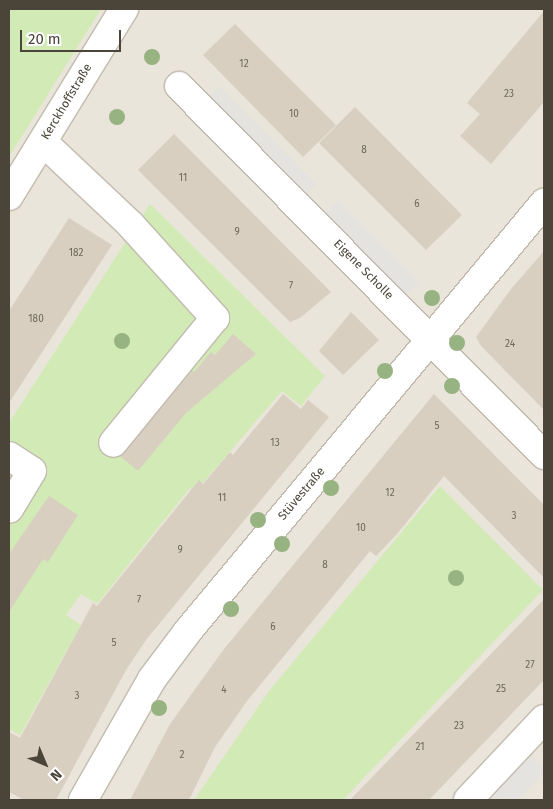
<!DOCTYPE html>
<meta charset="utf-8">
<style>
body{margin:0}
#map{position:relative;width:553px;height:809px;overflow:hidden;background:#f6f3ec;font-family:"Fira Sans",sans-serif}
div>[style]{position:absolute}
.residential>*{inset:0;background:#eae5da}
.green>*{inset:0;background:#d2eab5}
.parking>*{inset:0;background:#e5e3e0}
.building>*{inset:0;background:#d8cfc1}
.roads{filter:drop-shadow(1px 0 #c2bbae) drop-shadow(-1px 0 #c2bbae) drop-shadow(0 1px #c2bbae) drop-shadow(0 -1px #c2bbae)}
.minor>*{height:28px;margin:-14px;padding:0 14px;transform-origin:14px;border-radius:14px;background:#fff}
.trees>*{width:16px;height:16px;margin:-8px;border-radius:50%;background:#97b381}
span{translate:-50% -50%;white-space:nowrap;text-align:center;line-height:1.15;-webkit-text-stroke:5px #fff;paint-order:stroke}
.number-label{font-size:10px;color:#6e675b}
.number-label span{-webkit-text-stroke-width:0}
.street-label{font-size:12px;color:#4b4439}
.frame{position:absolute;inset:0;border:10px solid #4b4439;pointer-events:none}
.north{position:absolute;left:20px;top:739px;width:50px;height:50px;-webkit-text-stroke:4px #fff;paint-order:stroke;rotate:135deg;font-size:14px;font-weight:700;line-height:20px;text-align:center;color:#4b4439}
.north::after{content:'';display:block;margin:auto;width:18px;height:22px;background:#4b4439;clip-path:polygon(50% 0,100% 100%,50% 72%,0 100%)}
.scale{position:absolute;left:20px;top:30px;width:101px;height:22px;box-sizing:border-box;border:2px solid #4b4439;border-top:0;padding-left:6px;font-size:15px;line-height:18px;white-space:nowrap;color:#4b4439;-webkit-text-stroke:4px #fff;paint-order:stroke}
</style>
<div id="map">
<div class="residential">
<i style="clip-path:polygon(9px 9px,544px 9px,544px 800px,9px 800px)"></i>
</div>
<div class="green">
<i style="clip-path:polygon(9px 9px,101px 9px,9px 157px)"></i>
<i style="clip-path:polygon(150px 204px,325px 376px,301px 406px,282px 391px,195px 492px,190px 488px,97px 604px,81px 594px,66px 615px,81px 625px,20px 735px,9px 729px,9px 423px)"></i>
<i style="clip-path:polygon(440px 486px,543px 590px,343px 800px,194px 800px,269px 691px)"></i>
</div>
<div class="parking">
<i style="clip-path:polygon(219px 86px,317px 185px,300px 202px,202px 103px)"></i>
<i style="clip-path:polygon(338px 201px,419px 282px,399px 302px,318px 220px)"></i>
<i style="clip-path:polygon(529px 754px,544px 769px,544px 772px,517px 800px,484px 800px)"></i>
</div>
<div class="building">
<i style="clip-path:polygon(544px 11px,544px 102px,491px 164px,460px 136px,480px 114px,467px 103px)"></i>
<i style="clip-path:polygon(235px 24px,336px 125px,303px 157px,203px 55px)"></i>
<i style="clip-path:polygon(355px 107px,462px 215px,426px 250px,319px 143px)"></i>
<i style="clip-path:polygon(174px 134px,331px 292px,300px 318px,290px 322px,138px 170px)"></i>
<i style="clip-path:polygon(69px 218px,112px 245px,9px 403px,9px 311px)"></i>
<i style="clip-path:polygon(544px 251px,544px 410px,481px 346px,476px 337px,511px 289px)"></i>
<i style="clip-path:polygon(351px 312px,379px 340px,343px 375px,319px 351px)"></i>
<i style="clip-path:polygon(233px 334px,256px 354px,186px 413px,138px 471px,120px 456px,192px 371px,194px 372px,211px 352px,215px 355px)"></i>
<i style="clip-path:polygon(283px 394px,301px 409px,308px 400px,329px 417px,146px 640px,126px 670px,56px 800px,24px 800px,9px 792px,9px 732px,20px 738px,93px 603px,97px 606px,199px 480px,203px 484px,230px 452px,233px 455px)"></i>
<i style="clip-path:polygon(434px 394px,544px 505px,544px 578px,444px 476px,397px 534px,376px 556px,370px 551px,247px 701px,215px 747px,189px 800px,130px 800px,170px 724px,224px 649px)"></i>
<i style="clip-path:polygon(49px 496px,78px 515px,48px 562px,43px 559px,9px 612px,9px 554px)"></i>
<i style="clip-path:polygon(544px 599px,544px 680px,429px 800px,350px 800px)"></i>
</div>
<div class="roads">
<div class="minor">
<i style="left:179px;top:86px;width:519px;rotate:45.31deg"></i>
<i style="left:43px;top:142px;width:120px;rotate:43.3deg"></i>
<i style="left:130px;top:224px;width:127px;rotate:47.9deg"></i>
<i style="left:215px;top:318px;width:161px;rotate:129.2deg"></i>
<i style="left:9px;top:196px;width:220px;rotate:-58.4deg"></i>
<i style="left:9px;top:456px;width:27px;rotate:33deg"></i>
<i style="left:32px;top:471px;width:44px;rotate:121.2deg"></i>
<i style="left:83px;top:800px;width:139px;rotate:-60.3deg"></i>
<i style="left:152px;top:679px;width:60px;rotate:-53.1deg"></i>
<i style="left:188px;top:631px;width:557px;rotate:-50.25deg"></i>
<i style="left:468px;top:800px;width:111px;rotate:-46.8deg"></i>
</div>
</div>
<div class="trees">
<i style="left:152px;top:57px"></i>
<i style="left:117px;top:117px"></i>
<i style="left:432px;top:298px"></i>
<i style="left:122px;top:341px"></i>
<i style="left:457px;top:343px"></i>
<i style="left:385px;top:371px"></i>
<i style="left:452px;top:386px"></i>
<i style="left:331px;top:488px"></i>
<i style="left:258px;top:520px"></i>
<i style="left:282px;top:544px"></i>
<i style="left:456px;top:578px"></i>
<i style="left:231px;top:609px"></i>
<i style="left:159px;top:708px"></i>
</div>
<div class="number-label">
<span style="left:244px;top:65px">12</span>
<span style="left:509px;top:95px">23</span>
<span style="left:294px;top:115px">10</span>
<span style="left:364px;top:151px">8</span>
<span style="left:183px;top:179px">11</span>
<span style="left:417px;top:205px">6</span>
<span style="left:237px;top:233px">9</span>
<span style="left:76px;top:254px">182</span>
<span style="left:291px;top:287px">7</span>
<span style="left:36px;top:320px">180</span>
<span style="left:510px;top:345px">24</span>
<span style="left:437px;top:427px">5</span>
<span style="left:275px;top:444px">13</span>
<span style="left:390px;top:494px">12</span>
<span style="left:222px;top:499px">11</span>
<span style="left:514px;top:517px">3</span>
<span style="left:361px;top:529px">10</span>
<span style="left:180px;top:551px">9</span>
<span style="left:325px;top:566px">8</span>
<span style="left:139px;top:601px">7</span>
<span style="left:273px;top:628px">6</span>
<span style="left:114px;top:644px">5</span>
<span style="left:530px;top:666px">27</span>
<span style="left:501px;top:690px">25</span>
<span style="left:224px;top:691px">4</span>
<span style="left:77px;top:697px">3</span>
<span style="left:459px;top:727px">23</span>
<span style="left:420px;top:748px">21</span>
<span style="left:182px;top:756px">2</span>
</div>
<div class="street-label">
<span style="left:67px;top:102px;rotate:-59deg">Kerckhoffstraße</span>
<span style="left:363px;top:270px;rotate:45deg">Eigene Scholle</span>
<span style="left:302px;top:494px;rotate:-50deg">Stüvestraße</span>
</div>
<div class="frame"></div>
<div class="north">N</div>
<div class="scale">20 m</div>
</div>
